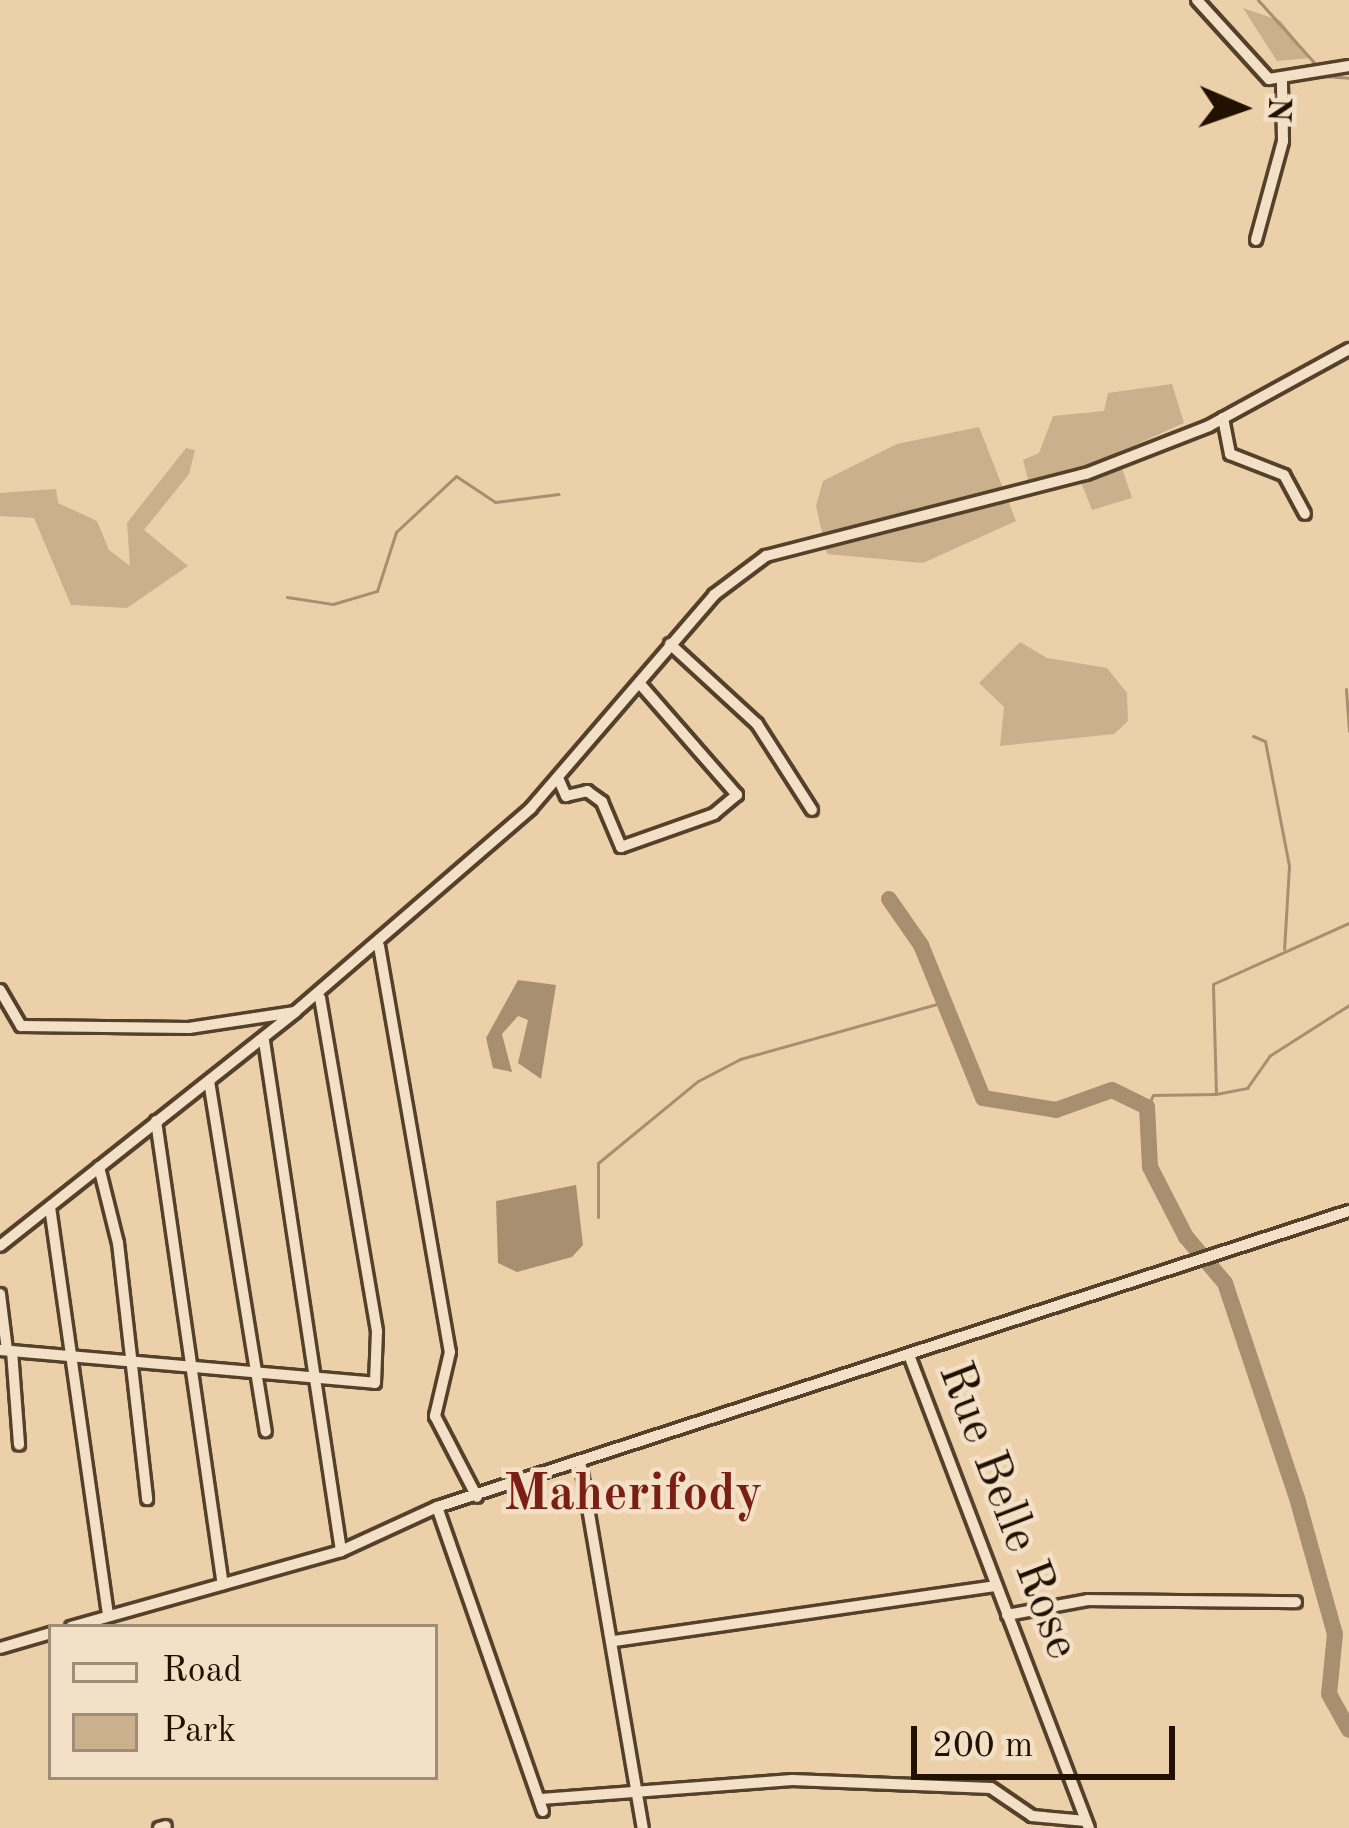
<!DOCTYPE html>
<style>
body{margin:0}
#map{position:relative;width:1349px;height:1828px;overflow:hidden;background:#ecd0a9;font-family:"Old Standard TT",serif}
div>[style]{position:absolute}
.green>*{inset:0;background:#cab08c}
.water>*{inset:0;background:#a88f70}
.stream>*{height:3px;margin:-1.5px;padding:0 1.5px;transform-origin:1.5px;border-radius:1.5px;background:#a88f70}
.river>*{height:16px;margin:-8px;padding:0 8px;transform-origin:8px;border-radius:8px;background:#a88f70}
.roads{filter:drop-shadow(3px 0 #55412a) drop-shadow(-3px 0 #55412a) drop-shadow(0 3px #55412a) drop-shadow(0 -3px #55412a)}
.minor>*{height:10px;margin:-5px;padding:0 5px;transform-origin:5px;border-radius:5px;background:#f3e0c7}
span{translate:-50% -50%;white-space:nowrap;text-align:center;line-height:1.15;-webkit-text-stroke:9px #f3e0c7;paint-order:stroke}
.street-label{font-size:48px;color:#231100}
.neighbourhood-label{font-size:51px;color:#7a1f14;font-weight:700}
.legend{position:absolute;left:48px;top:1624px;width:390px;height:156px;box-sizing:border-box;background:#f3e0c7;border:3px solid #a08d77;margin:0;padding:15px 21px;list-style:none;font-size:36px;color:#231100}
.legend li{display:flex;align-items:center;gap:24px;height:60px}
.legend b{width:60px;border:3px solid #a08d77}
.north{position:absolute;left:1181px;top:48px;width:120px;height:120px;-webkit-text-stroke:9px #f3e0c7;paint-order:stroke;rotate:92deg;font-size:33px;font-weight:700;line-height:48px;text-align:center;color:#231100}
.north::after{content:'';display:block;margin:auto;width:42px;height:54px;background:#231100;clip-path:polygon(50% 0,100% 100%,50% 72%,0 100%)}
.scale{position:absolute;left:911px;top:1726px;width:264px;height:54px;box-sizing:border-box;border:6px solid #231100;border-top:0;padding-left:15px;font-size:36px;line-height:42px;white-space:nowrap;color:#231100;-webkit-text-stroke:9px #f3e0c7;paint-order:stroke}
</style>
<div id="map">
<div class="green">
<i style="clip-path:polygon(1243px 8px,1281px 21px,1310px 58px,1277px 61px)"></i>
<i style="clip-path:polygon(1172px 384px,1184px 423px,1117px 453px,1132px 498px,1092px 510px,1081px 482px,1032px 495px,1023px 460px,1039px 453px,1053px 416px,1104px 411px,1108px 393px)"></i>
<i style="clip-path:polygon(979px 427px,1016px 521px,923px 563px,827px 554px,816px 506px,823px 481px,897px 444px)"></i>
<i style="clip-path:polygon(186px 448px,195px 450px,189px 474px,144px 530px,188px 566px,127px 608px,71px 605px,34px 518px,0 516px,0 493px,56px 489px,58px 503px,97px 521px,109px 550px,130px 566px,127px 523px)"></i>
<i style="clip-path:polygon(1020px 642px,1047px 658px,1107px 668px,1127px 693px,1128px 721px,1114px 734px,1000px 746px,1004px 707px,979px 683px)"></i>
</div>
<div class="water">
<i style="clip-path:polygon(518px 980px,556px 985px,541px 1079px,518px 1063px,528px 1020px,518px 1016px,502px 1034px,512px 1072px,493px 1068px,486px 1038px)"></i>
<i style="clip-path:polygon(576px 1185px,583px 1245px,572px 1257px,517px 1272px,498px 1263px,496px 1201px)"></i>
</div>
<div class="stream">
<i style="left:1258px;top:0;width:91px;rotate:48.1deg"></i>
<i style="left:1323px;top:76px;width:26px;rotate:4deg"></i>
<i style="left:287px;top:597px;width:47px;rotate:8.7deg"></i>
<i style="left:333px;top:604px;width:46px;rotate:-16.5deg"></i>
<i style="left:377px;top:591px;width:62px;rotate:-72.1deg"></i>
<i style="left:396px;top:532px;width:82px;rotate:-43deg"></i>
<i style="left:456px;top:476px;width:47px;rotate:33.7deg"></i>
<i style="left:495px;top:502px;width:64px;rotate:-7.1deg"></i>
<i style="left:1346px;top:689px;width:42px;rotate:85.9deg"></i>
<i style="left:1253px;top:736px;width:13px;rotate:23deg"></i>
<i style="left:1265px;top:741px;width:127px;rotate:79.1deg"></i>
<i style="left:1289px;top:866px;width:83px;rotate:93.4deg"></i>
<i style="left:1216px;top:1094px;width:32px;rotate:-11deg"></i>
<i style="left:1247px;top:1088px;width:39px;rotate:-55deg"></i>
<i style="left:1269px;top:1056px;width:95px;rotate:-32.5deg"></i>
<i style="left:1147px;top:1107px;width:13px;rotate:-63deg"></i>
<i style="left:1153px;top:1095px;width:63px;rotate:-0.9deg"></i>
<i style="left:1216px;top:1094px;width:110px;rotate:-91.6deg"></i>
<i style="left:1213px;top:984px;width:149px;rotate:-24.2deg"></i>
<i style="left:598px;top:1217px;width:54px;rotate:-90deg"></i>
<i style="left:598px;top:1163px;width:129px;rotate:-39.4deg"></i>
<i style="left:698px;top:1081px;width:47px;rotate:-27.6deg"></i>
<i style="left:740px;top:1059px;width:209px;rotate:-15.6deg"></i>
</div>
<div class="river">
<i style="left:889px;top:899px;width:56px;rotate:55.2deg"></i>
<i style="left:921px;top:945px;width:165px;rotate:67.9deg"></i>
<i style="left:983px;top:1098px;width:74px;rotate:9.3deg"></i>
<i style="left:1056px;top:1110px;width:59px;rotate:-19.7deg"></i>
<i style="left:1112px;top:1090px;width:39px;rotate:26deg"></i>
<i style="left:1147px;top:1107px;width:60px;rotate:87.1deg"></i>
<i style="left:1150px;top:1167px;width:79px;rotate:62.8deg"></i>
<i style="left:1186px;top:1237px;width:60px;rotate:49.7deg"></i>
<i style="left:1225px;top:1283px;width:227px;rotate:71.5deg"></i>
<i style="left:1297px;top:1498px;width:141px;rotate:74.4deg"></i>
<i style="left:1335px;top:1634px;width:60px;rotate:95.7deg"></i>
<i style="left:1329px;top:1694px;width:41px;rotate:60.9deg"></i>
</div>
<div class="roads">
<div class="minor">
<i style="left:1197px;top:0;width:107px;rotate:47.7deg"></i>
<i style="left:1269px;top:79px;width:81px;rotate:-9.2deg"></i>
<i style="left:1256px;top:240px;width:103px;rotate:-74.7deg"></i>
<i style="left:1283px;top:141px;width:59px;rotate:-91deg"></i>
<i style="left:1223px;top:418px;width:37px;rotate:79deg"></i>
<i style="left:1230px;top:454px;width:58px;rotate:21.3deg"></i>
<i style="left:1284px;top:475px;width:44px;rotate:61.7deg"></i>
<i style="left:670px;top:644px;width:118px;rotate:42.6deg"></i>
<i style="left:757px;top:724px;width:102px;rotate:57.4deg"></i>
<i style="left:558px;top:778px;width:20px;rotate:66deg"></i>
<i style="left:566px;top:796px;width:22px;rotate:-13deg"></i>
<i style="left:587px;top:791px;width:19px;rotate:36deg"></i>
<i style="left:602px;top:802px;width:49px;rotate:67.1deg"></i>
<i style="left:621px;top:847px;width:99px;rotate:-19.5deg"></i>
<i style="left:714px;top:814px;width:30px;rotate:-40deg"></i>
<i style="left:737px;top:795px;width:146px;rotate:-131.1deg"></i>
<i style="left:379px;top:946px;width:412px;rotate:80.1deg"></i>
<i style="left:450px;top:1352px;width:66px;rotate:103.2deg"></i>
<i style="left:435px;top:1416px;width:91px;rotate:62.6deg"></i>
<i style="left:0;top:990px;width:42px;rotate:59.7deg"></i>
<i style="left:21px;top:1026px;width:168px;rotate:0.7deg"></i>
<i style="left:189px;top:1028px;width:107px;rotate:-8.6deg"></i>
<i style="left:295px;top:1012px;width:312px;rotate:-40.8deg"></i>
<i style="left:531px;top:808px;width:281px;rotate:-49.3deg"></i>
<i style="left:714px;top:595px;width:65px;rotate:-36.9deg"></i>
<i style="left:766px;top:556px;width:330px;rotate:-14.4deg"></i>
<i style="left:1086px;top:474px;width:132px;rotate:-21.3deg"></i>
<i style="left:1209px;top:426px;width:160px;rotate:-28.8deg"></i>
<i style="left:264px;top:1041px;width:516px;rotate:81.41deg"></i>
<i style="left:209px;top:1081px;width:355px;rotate:80.8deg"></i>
<i style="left:156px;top:1121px;width:468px;rotate:81.8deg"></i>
<i style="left:99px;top:1167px;width:78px;rotate:76deg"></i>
<i style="left:118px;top:1243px;width:258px;rotate:83.5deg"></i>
<i style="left:50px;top:1207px;width:413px;rotate:81.9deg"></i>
<i style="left:0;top:1246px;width:377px;rotate:-38.4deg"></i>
<i style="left:0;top:1294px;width:56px;rotate:82.9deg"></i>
<i style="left:0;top:1350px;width:376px;rotate:5deg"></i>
<i style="left:375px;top:1383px;width:52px;rotate:-87.8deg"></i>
<i style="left:377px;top:1331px;width:338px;rotate:-99.7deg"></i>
<i style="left:12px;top:1351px;width:94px;rotate:85.7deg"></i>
<i style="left:909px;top:1355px;width:506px;rotate:69.17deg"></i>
<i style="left:580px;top:1461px;width:372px;rotate:80.3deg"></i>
<i style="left:437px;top:1507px;width:322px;rotate:70.8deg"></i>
<i style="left:1007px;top:1615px;width:82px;rotate:-10.5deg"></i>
<i style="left:1088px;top:1600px;width:208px;rotate:0.6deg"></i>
<i style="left:71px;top:1627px;width:280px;rotate:-15.7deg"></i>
<i style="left:341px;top:1551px;width:106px;rotate:-24.6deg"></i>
<i style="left:437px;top:1507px;width:959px;rotate:-17.98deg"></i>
<i style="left:614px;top:1641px;width:385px;rotate:-8.2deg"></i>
<i style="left:0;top:1648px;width:53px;rotate:-16.4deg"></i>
<i style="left:541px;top:1799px;width:252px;rotate:-4.3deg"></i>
<i style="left:792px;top:1780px;width:199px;rotate:2.3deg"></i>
<i style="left:991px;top:1788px;width:50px;rotate:34.3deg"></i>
<i style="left:1032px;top:1816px;width:54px;rotate:5.3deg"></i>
<i style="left:159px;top:1828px;width:7px;rotate:-16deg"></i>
</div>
</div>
<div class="street-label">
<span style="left:1007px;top:1511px;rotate:69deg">Rue Belle Rose</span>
</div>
<div class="neighbourhood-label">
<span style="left:633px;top:1496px">Maherifody</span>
</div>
<ul class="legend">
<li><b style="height:15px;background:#f3e0c7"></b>Road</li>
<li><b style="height:33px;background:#cab08c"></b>Park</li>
</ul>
<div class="north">N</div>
<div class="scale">200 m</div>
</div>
